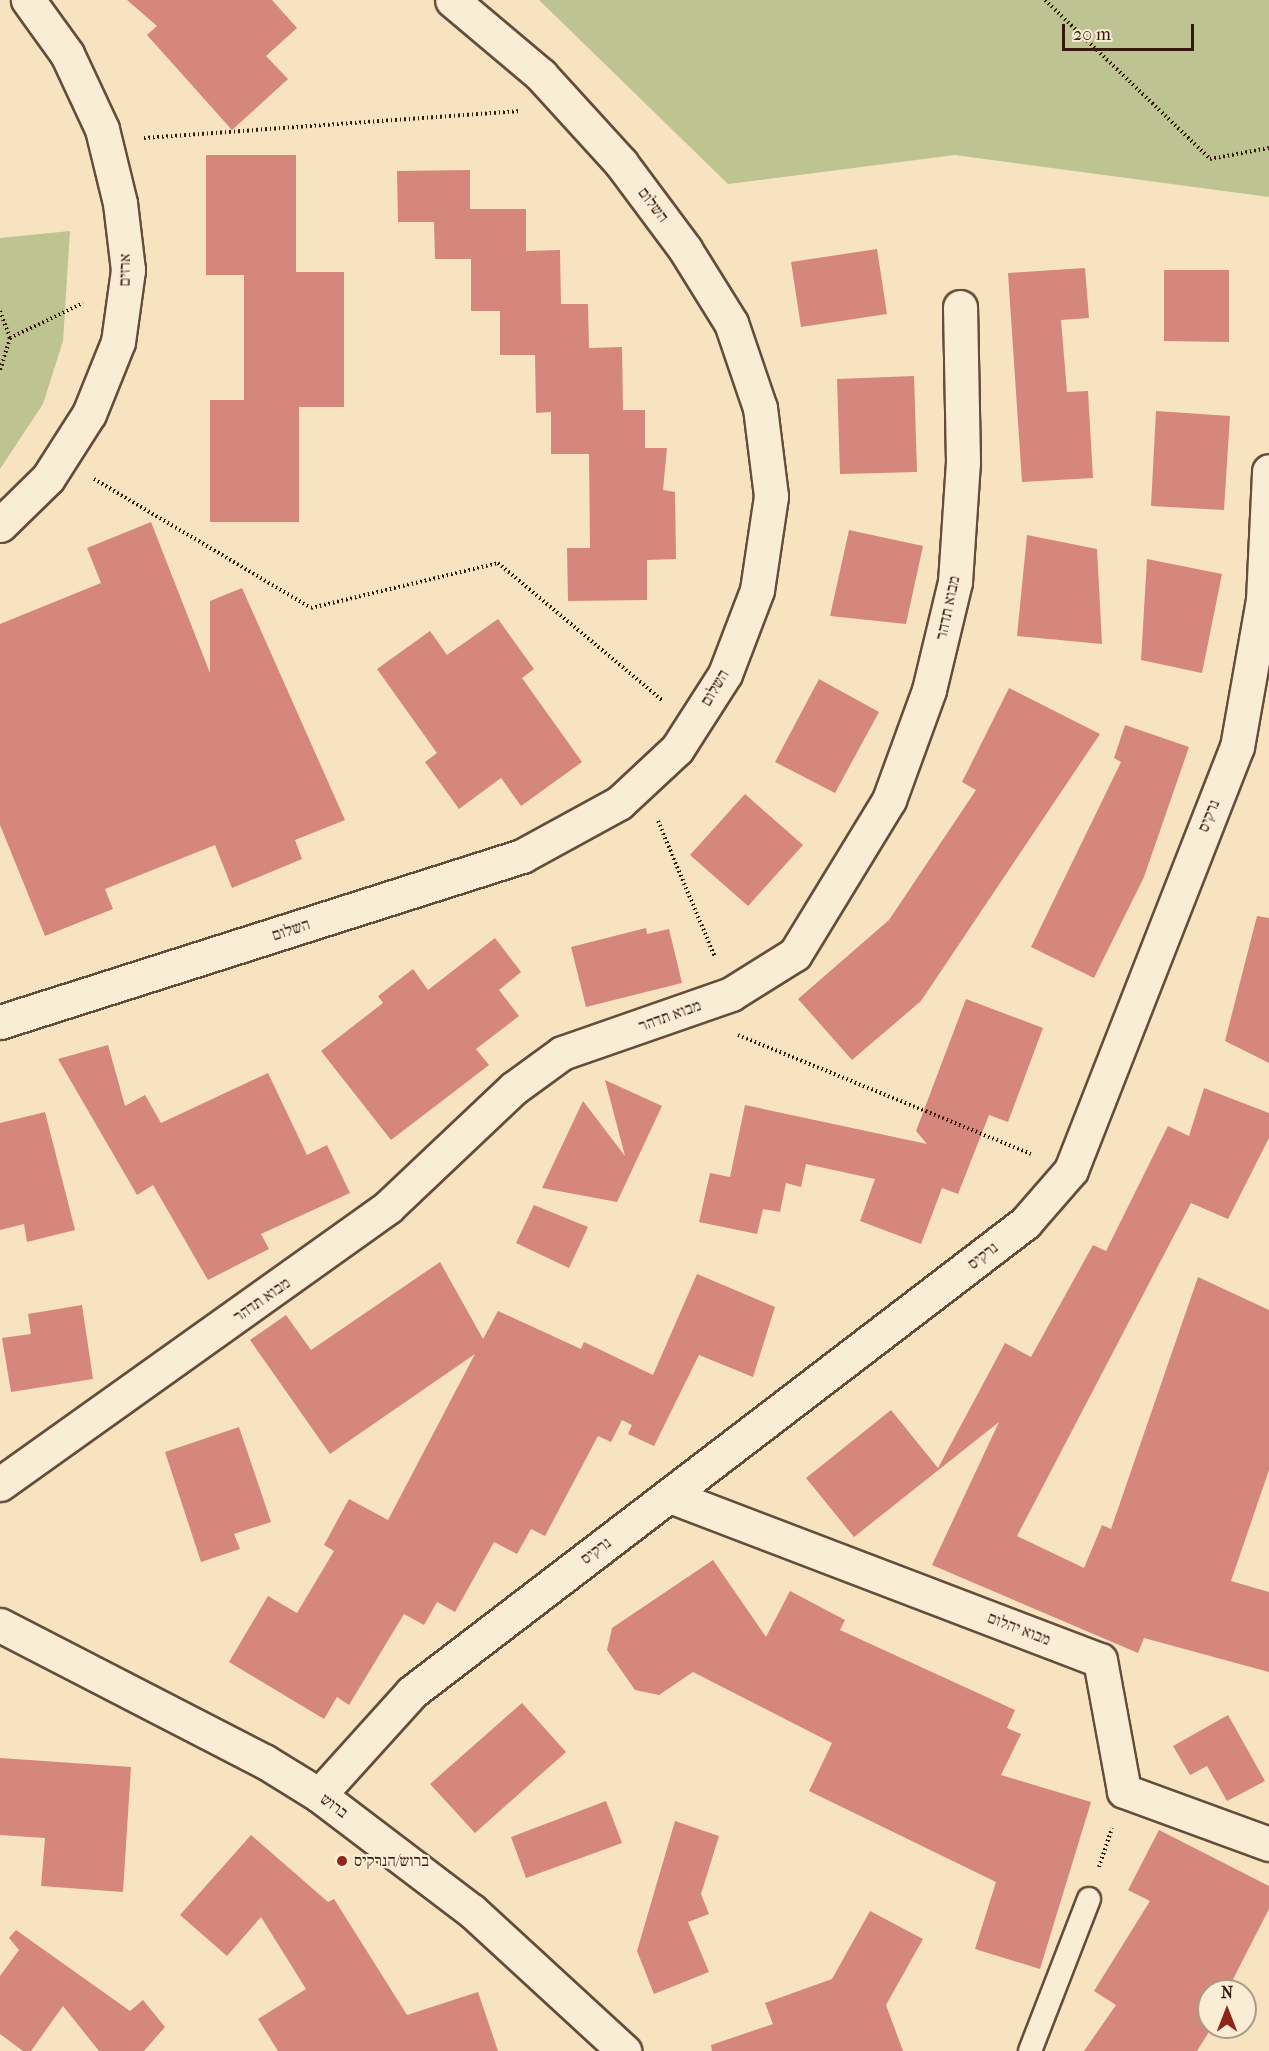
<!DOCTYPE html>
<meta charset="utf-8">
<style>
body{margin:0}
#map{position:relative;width:1269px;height:2051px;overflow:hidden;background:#f8e3c0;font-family:"IM FELL French Canon","Frank Ruhl Libre",serif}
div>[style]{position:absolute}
.green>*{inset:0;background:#bdc492}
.building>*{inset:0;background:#d5877c}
.path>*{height:4px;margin-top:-2px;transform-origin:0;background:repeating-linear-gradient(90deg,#361a0f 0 1.5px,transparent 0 4.5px)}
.roads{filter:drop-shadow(2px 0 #664c3b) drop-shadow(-2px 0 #664c3b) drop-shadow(0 2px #664c3b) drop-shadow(0 -2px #664c3b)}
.service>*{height:22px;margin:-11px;padding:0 11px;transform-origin:11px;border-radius:11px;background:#faedd6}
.minor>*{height:33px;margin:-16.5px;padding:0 16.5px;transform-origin:16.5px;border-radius:16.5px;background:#faedd6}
.tertiary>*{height:33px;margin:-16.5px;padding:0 16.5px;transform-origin:16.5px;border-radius:16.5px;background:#faedd6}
.dots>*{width:16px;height:16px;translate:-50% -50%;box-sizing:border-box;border:3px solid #faedd6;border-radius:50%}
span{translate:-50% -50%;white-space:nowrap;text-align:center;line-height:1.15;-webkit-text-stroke:4.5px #faedd6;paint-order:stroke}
.street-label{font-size:16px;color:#361a0f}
.poi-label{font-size:16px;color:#361a0f}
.left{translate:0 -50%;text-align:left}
.north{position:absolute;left:1197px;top:1979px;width:60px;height:60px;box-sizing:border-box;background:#faedd6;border:2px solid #ac9986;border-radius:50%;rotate:0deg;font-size:16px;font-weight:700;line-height:24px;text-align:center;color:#361a0f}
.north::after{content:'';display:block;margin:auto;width:21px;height:27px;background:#8f2418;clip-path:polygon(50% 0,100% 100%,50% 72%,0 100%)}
.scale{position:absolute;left:1062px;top:24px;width:132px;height:27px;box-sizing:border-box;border:3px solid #361a0f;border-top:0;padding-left:8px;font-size:18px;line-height:21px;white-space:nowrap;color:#361a0f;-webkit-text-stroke:4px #faedd6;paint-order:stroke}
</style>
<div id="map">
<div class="green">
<i style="clip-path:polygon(539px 0,1269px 0,1269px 197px,955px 155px,728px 184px)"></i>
<i style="clip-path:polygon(70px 231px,63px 341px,43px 404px,0 469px,0 238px)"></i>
</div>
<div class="building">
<i style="clip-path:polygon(127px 0,272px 0,297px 28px,266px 56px,288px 79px,232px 130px,147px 35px,157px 26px)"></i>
<i style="clip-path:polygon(206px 155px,296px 155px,296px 272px,344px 272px,344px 407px,299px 407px,299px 522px,210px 522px,210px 400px,244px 400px,244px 275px,206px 275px)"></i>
<i style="clip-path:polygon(470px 170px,470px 209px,526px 209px,526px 251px,560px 250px,561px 304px,588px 304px,589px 348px,622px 347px,623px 410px,645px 410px,645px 448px,667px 448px,663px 490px,675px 492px,676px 559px,647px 560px,647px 600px,568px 601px,567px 548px,590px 548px,589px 454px,551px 454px,551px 412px,536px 413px,535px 355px,500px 355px,500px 311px,471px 311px,471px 259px,435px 259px,434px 222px,398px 222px,397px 171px)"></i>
<i style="clip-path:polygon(877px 249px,887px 314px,801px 327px,791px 262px)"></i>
<i style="clip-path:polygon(1085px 268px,1089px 318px,1061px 320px,1067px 392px,1088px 391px,1093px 478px,1022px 482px,1008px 273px)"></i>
<i style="clip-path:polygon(1164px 270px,1229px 270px,1229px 342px,1164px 341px)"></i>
<i style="clip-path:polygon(914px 376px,917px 472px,840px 474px,837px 379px)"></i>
<i style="clip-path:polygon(1156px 411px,1230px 416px,1224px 510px,1151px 506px)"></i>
<i style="clip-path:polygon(151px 522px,210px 673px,210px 601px,242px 588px,345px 820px,295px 840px,302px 859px,232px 888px,215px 845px,105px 889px,113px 909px,45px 936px,0 825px,0 624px,101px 583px,87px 548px)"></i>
<i style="clip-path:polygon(849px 530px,923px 546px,906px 624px,830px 616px)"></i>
<i style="clip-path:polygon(1027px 535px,1097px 549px,1102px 644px,1017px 636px)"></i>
<i style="clip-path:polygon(1147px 559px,1222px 574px,1202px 673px,1141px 660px)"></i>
<i style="clip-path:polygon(498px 619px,534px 669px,522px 678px,582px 762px,521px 806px,501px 778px,459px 809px,425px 762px,437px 753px,377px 669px,430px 631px,447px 655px)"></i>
<i style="clip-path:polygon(819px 679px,879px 712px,835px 793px,775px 762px)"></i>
<i style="clip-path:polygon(1009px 688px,1100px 734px,921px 1001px,852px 1060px,798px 999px,889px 920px,976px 790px,962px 782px)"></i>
<i style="clip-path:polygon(1125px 725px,1189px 747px,1144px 877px,1094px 978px,1031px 947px,1121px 762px,1114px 758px)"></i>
<i style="clip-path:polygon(745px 794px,803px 845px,748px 906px,690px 855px)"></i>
<i style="clip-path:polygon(1257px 916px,1269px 918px,1269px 1063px,1225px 1041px)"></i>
<i style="clip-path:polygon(646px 928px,647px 934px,669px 929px,682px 983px,586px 1007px,571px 947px)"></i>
<i style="clip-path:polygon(495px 938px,521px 972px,499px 990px,519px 1016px,476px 1049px,489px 1065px,391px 1140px,321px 1051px,383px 1003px,378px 996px,413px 969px,428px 990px)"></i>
<i style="clip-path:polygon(966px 999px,1043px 1028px,1008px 1122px,989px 1115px,958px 1194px,942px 1188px,921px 1244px,860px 1221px,875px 1179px,806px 1164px,801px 1187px,786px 1183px,780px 1212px,763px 1209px,757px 1234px,699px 1222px,710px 1173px,730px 1177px,745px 1105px,927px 1144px,916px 1131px)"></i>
<i style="clip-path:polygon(108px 1045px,125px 1106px,145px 1095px,161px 1123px,268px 1073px,307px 1155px,327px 1145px,350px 1193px,261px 1234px,269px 1249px,208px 1280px,153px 1185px,137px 1195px,58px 1059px)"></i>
<i style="clip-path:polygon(605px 1080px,662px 1106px,617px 1202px,542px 1188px,583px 1101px,625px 1156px)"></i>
<i style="clip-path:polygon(1204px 1088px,1269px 1113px,1269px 1138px,1228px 1219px,1191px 1203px,1017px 1536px,1084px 1568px,1102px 1525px,1111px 1529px,1198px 1277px,1269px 1310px,1269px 1470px,1231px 1581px,1269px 1592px,1269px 1672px,1144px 1638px,1138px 1653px,932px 1565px,999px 1422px,854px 1537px,806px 1478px,891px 1410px,938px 1468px,1005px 1343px,1031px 1357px,1093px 1245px,1106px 1251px,1168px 1126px,1189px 1136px)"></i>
<i style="clip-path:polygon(45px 1112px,75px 1230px,27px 1242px,24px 1224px,0 1230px,0 1123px)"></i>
<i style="clip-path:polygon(534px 1205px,588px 1227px,569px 1268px,516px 1243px)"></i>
<i style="clip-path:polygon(440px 1262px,483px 1339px,498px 1311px,581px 1349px,584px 1342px,653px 1375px,697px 1274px,775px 1307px,753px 1377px,699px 1355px,654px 1446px,628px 1434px,632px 1425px,622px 1420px,611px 1442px,598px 1436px,545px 1536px,531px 1529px,517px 1554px,494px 1542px,455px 1612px,437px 1602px,424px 1625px,404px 1614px,349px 1705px,337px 1697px,324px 1719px,229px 1662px,268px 1596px,297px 1613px,334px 1551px,324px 1545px,349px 1499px,388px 1520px,475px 1354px,330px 1454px,250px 1340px,286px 1315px,311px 1350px)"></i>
<i style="clip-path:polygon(82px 1305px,93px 1379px,11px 1392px,2px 1338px,31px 1334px,28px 1314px)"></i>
<i style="clip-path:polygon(239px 1427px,271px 1522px,234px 1534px,240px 1549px,201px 1562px,165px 1452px)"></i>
<i style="clip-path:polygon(713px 1560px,766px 1637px,790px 1591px,845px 1620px,840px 1630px,1015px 1710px,1007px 1728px,1021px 1734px,1001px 1775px,1091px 1802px,1040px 1969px,975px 1949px,996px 1882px,809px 1791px,832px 1743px,693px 1672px,659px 1695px,635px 1690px,607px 1650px,612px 1628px)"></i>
<i style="clip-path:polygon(522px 1703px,566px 1752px,475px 1833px,430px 1784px)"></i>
<i style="clip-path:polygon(1228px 1715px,1265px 1781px,1227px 1801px,1207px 1766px,1190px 1775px,1173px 1746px)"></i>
<i style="clip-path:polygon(0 1758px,131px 1767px,123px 1892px,41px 1886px,45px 1838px,0 1835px)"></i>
<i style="clip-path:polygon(606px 1801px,622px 1843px,526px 1878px,511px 1837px)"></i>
<i style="clip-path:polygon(675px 1821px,719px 1836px,701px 1894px,709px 1914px,688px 1922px,709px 1972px,654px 1994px,637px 1951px)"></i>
<i style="clip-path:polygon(1159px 1830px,1269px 1886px,1269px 1909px,1227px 1991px,1209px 1991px,1212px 2027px,1197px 2051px,1084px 2051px,1116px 2005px,1094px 1991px,1150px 1901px,1128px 1890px)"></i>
<i style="clip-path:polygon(251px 1835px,328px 1902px,334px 1899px,407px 2015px,478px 1992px,498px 2051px,278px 2051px,258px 2019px,306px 1989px,261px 1917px,227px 1956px,180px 1915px)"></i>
<i style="clip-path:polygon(870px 1911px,923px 1939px,886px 2005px,903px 2051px,712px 2051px,711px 2045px,773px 2024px,765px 2003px,832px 1979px)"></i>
<i style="clip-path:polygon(16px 1930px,130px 2011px,143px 2000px,165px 2027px,144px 2051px,99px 2051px,63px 2006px,31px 2051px,23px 2051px,0 2034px,0 1976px,19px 1950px,9px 1938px)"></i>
</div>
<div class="path">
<i style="left:1045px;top:0;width:229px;rotate:43.9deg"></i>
<i style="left:1210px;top:159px;width:60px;rotate:-10.6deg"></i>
<i style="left:144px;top:138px;width:377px;rotate:-4.1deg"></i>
<i style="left:0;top:311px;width:29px;rotate:70deg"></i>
<i style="left:10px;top:338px;width:34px;rotate:107deg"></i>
<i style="left:10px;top:338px;width:81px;rotate:-25.6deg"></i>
<i style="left:94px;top:479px;width:252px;rotate:30.7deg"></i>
<i style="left:311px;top:608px;width:192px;rotate:-13.5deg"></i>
<i style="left:498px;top:563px;width:214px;rotate:39.9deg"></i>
<i style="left:658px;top:821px;width:147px;rotate:67.3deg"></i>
<i style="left:738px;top:1035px;width:316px;rotate:22.1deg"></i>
<i style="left:1099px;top:1867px;width:41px;rotate:-71.6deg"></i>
</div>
<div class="roads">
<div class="service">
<i style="left:1030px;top:2051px;width:163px;rotate:-68.8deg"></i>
</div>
<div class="minor">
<i style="left:0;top:525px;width:67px;rotate:-44.4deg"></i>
<i style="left:48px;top:478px;width:76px;rotate:-57.4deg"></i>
<i style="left:89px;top:414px;width:78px;rotate:-68.1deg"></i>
<i style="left:118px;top:342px;width:73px;rotate:-82.1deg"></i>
<i style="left:128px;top:270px;width:67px;rotate:-96.8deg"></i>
<i style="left:120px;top:203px;width:76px;rotate:-103.7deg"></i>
<i style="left:102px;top:129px;width:83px;rotate:-115deg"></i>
<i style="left:67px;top:54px;width:67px;rotate:-125.8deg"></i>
<i style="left:0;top:1484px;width:477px;rotate:-35.5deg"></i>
<i style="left:388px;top:1207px;width:173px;rotate:-43.4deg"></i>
<i style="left:514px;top:1088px;width:59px;rotate:-36.1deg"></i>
<i style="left:562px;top:1053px;width:179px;rotate:-19.2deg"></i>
<i style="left:731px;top:994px;width:75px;rotate:-32deg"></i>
<i style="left:795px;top:954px;width:180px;rotate:-58.6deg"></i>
<i style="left:889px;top:800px;width:117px;rotate:-70deg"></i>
<i style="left:929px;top:690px;width:111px;rotate:-76.5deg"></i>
<i style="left:955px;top:582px;width:120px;rotate:-86.2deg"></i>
<i style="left:963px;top:462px;width:155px;rotate:-91.1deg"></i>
<i style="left:670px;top:1496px;width:460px;rotate:20.9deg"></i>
<i style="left:1100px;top:1660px;width:133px;rotate:79.6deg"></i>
<i style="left:1124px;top:1791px;width:154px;rotate:20.1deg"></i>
<i style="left:0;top:1625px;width:297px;rotate:27.3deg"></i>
<i style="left:264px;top:1761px;width:65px;rotate:31.7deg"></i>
<i style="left:319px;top:1795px;width:192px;rotate:37.2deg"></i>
<i style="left:472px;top:1911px;width:207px;rotate:42.6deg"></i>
<i style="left:319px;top:1795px;width:139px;rotate:-47.9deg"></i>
<i style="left:412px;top:1692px;width:772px;rotate:-37.42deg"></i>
<i style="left:1025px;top:1223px;width:70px;rotate:-49deg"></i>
<i style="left:1071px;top:1170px;width:454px;rotate:-68.6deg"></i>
<i style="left:1237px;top:747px;width:149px;rotate:-80deg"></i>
<i style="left:1263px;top:600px;width:129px;rotate:-87.3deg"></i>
</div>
<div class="tertiary">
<i style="left:0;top:1022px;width:548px;rotate:-17.64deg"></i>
<i style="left:522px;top:856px;width:111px;rotate:-28.7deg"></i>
<i style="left:619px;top:803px;width:79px;rotate:-43deg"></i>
<i style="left:677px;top:749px;width:89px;rotate:-57.4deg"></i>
<i style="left:725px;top:674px;width:90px;rotate:-69.1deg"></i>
<i style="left:757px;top:590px;width:95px;rotate:-81.5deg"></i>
<i style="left:771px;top:496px;width:89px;rotate:-97.1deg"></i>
<i style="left:760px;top:408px;width:90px;rotate:-108.8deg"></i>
<i style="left:731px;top:323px;width:87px;rotate:-121.9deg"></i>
<i style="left:685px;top:249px;width:107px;rotate:-126.7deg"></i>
<i style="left:621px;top:163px;width:119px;rotate:-132.3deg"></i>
<i style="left:541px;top:75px;width:116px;rotate:-139.9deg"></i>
</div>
</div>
<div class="dots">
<i style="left:342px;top:1861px;background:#8f2418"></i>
</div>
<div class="street-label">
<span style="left:653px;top:205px;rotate:53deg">השלום</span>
<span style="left:125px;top:270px;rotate:-89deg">ארזים</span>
<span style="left:948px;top:608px;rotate:-78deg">מבוא תדהר</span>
<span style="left:715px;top:688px;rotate:-59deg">השלום</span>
<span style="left:1209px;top:816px;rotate:-68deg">נרקיס</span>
<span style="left:291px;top:930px;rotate:-18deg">השלום</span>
<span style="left:670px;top:1016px;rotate:-20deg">מבוא תדהר</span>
<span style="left:983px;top:1256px;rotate:-38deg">נרקיס</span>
<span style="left:262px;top:1300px;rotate:-35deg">מבוא תדהר</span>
<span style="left:596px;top:1551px;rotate:-37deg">נרקיס</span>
<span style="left:1019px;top:1629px;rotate:21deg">מבוא יהלום</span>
<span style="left:334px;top:1806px;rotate:37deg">ברוש</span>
</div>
<div class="poi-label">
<span class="left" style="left:354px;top:1861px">ברוש/הנרקיס</span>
</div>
<div class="north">N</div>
<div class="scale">20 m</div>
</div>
